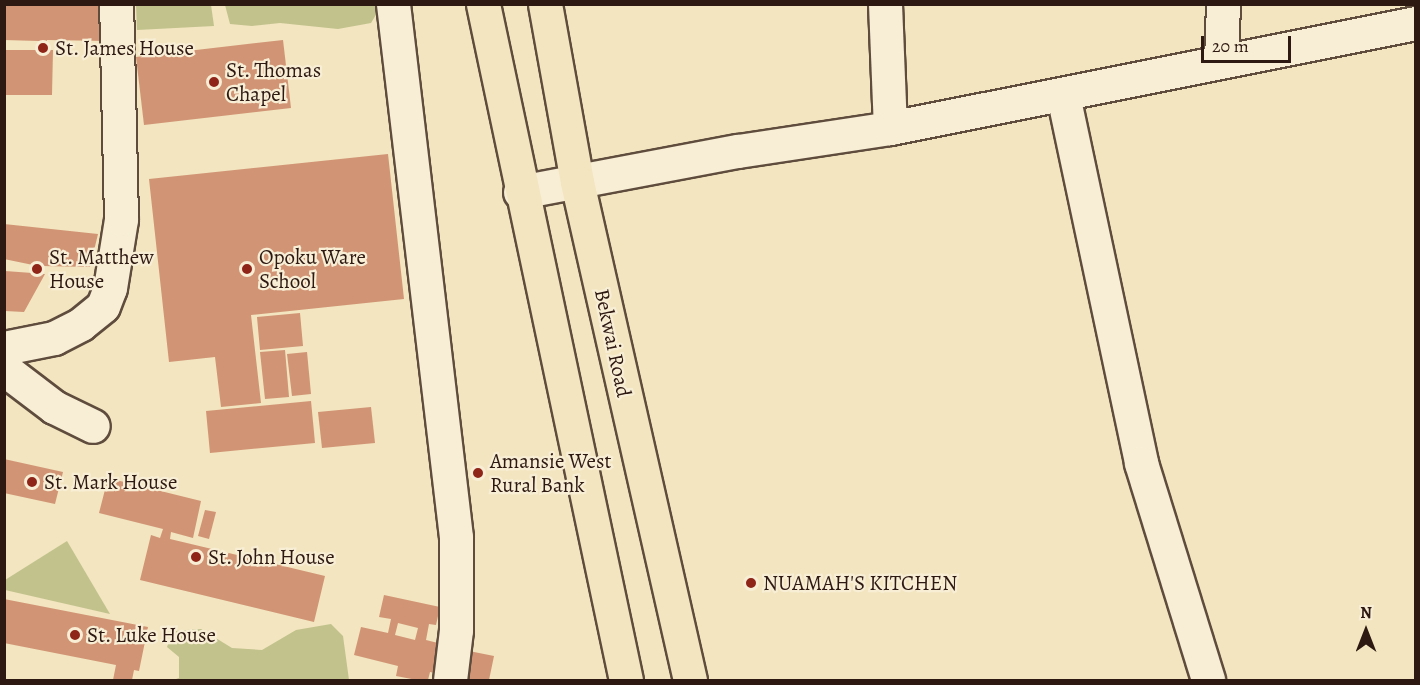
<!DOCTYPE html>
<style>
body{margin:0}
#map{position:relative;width:1420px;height:685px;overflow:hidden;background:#f2e5bf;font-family:Alegreya,serif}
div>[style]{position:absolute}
.green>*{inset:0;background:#c2c28d}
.building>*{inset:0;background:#d19475}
.roads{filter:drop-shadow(2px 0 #5f4c3d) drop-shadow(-2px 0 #5f4c3d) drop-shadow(0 2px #5f4c3d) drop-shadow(0 -2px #5f4c3d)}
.minor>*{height:33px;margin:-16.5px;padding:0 16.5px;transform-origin:16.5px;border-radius:16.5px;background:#f7eed5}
.highway>*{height:33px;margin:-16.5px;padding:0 16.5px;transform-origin:16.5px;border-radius:16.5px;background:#f2e5bf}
.dots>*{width:16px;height:16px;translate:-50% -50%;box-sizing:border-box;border:3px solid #f7eed5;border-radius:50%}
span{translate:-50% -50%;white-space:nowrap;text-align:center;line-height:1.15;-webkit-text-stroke:4.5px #f7eed5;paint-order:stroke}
.poi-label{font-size:21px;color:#2e1912}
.left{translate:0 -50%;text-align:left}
.street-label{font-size:21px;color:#2e1912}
.frame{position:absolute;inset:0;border:6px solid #2e1912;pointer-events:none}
.north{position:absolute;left:1336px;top:601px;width:60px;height:60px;-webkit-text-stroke:4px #f7eed5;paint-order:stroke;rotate:0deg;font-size:16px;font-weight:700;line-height:24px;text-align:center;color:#2e1912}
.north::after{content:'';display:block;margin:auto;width:21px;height:27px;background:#2e1912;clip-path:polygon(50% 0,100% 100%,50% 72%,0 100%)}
.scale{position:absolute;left:1201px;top:36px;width:90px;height:27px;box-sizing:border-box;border:3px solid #2e1912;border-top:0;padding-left:8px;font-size:18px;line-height:21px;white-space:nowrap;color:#2e1912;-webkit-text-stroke:4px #f7eed5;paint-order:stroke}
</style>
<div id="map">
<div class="green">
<i style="clip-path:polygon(136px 5px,211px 5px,214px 26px,137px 30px)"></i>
<i style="clip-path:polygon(225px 5px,376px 5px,377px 13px,371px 23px,338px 29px,280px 23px,252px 26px,230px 24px)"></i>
<i style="clip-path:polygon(67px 541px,110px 614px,5px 590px,5px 580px)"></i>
<i style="clip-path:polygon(331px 624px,343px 636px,349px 680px,173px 680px,179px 678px,179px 657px,167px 647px,173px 631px,201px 629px,232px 648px,262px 650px,296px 630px)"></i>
</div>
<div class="building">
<i style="clip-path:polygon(4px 4px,108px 4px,108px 41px,47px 40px,47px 50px,53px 50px,52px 95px,4px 95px,4px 50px,39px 50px,39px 41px,4px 40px)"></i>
<i style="clip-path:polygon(283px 40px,291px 108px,144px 125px,136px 57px)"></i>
<i style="clip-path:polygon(388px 154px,404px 299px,251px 315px,261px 403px,221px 407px,215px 357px,169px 362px,149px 179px)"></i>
<i style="clip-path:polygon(4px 224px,98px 234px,90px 267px,42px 266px,41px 274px,45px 274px,24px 312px,5px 311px,5px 271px,32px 273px,33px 265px,4px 259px)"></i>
<i style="clip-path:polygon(300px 313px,303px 346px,260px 350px,257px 317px)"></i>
<i style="clip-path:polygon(285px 350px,289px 397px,265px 399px,260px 352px)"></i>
<i style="clip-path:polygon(307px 352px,311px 394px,292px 396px,287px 354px)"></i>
<i style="clip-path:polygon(311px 401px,315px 443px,210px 453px,206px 411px)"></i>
<i style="clip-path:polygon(371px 407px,375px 443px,322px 448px,318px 412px)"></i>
<i style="clip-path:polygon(4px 459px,63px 472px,55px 504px,4px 493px)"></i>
<i style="clip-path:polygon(108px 478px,201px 501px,193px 538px,171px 532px,170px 539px,325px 576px,314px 622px,140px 580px,151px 535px,160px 538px,163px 529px,99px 513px)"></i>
<i style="clip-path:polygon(205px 510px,216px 512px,209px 539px,198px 536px)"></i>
<i style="clip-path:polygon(evenodd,384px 595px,440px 607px,436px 625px,429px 624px,426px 640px,450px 646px,443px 675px,430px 672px,428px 680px,417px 680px,396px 676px,398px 666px,354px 655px,361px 627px,388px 633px,391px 619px,379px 617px,384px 595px,398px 623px,418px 628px,415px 640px,395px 635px,398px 623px)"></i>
<i style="clip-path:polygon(4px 599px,148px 627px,139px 671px,134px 670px,132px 680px,113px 680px,116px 665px,4px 643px)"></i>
<i style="clip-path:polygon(469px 651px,494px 656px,489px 680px,466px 680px)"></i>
</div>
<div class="roads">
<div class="minor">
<i style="left:393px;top:4px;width:537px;rotate:83.26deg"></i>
<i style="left:456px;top:537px;width:93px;rotate:90deg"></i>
<i style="left:456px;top:630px;width:50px;rotate:96.8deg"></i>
<i style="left:885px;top:4px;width:124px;rotate:87.7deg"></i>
<i style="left:1221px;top:61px;width:57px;rotate:-88deg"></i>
<i style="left:1063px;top:95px;width:376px;rotate:78deg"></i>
<i style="left:1141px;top:463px;width:227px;rotate:72.8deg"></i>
<i style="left:520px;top:192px;width:222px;rotate:-10.7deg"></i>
<i style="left:738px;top:151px;width:154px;rotate:-8.6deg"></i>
<i style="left:890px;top:128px;width:536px;rotate:-11.29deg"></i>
<i style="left:4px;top:348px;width:51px;rotate:-11.3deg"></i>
<i style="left:54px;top:338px;width:30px;rotate:-27deg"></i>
<i style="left:81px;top:324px;width:28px;rotate:-39deg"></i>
<i style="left:103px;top:306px;width:19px;rotate:-69deg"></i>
<i style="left:110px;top:288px;width:70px;rotate:-80.9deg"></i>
<i style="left:121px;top:219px;width:215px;rotate:-91.3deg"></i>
<i style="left:4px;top:369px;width:63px;rotate:37.2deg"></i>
<i style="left:54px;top:407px;width:43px;rotate:26deg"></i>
</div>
<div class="highway">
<i style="left:483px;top:4px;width:691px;rotate:78.06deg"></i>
<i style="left:545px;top:4px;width:181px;rotate:79.8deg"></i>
<i style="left:577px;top:182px;width:511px;rotate:77.22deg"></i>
</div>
</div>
<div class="dots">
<i style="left:43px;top:48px;background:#8f2418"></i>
<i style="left:214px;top:82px;background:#8f2418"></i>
<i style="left:37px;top:269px;background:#8f2418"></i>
<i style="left:247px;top:269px;background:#8f2418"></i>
<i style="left:478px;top:473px;background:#8f2418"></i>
<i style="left:32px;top:482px;background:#8f2418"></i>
<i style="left:196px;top:557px;background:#8f2418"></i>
<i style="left:751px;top:583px;background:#8f2418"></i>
<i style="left:75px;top:635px;background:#8f2418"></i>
</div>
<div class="poi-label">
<span class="left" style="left:55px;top:48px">St. James House</span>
<span class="left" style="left:226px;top:82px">St. Thomas<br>Chapel</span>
<span class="left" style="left:49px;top:269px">St. Matthew<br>House</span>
<span class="left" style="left:259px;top:269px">Opoku Ware<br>School</span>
<span class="left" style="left:490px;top:473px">Amansie West<br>Rural Bank</span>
<span class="left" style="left:44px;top:482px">St. Mark House</span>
<span class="left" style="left:208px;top:557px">St. John House</span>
<span class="left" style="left:763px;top:583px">NUAMAH'S KITCHEN</span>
<span class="left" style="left:87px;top:635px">St. Luke House</span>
</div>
<div class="street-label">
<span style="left:613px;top:343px;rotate:78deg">Bekwai Road</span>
</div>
<div class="frame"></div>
<div class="north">N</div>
<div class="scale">20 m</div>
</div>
